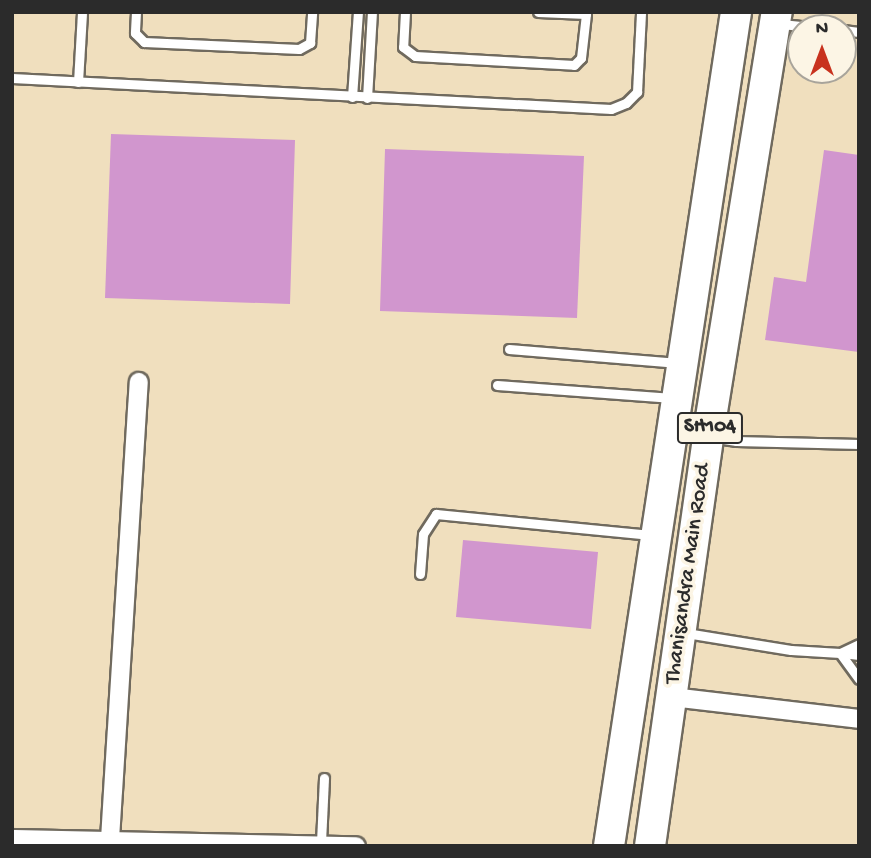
<!DOCTYPE html>
<style>
body{margin:0}
#map{position:relative;width:871px;height:858px;overflow:hidden;background:#f0dfbe;font-family:"Gochi Hand",sans-serif}
div>[style]{position:absolute}
.building>*{inset:0;background:#d196ce}
.roads{filter:drop-shadow(2px 0 #706a5e) drop-shadow(-2px 0 #706a5e) drop-shadow(0 2px #706a5e) drop-shadow(0 -2px #706a5e)}
.service>*{height:9px;margin:-4.5px;padding:0 4.5px;transform-origin:4.5px;border-radius:4.5px;background:#fff}
.minor>*{height:18px;margin:-9px;padding:0 9px;transform-origin:9px;border-radius:9px;background:#fff}
.primary>*{height:30px;margin:-15px;padding:0 15px;transform-origin:15px;border-radius:15px;background:#fff}
span{translate:-50% -50%;white-space:nowrap;text-align:center;line-height:1.15;-webkit-text-stroke:7px #fcf5e5;paint-order:stroke}
.shield-label span{padding:2px 5px;background:#fcf5e5;border:2px solid;border-radius:5px;-webkit-text-stroke-width:0}
.shield-label{font-size:21px;color:#2b2b2b;font-weight:700}
.street-label{font-size:23px;color:#2b2b2b}
.frame{position:absolute;inset:0;border:14px solid #2b2b2b;pointer-events:none}
.north{position:absolute;left:787px;top:14px;width:70px;height:70px;box-sizing:border-box;background:#fcf5e5;border:2px solid #a8a49b;border-radius:50%;rotate:0deg;font-size:19px;font-weight:700;line-height:28px;text-align:center;color:#2b2b2b}
.north::after{content:'';display:block;margin:auto;width:24px;height:32px;background:#c8321e;clip-path:polygon(50% 0,100% 100%,50% 72%,0 100%)}
</style>
<div id="map">
<div class="building">
<i style="clip-path:polygon(111px 134px,295px 140px,290px 304px,105px 298px)"></i>
<i style="clip-path:polygon(385px 149px,584px 156px,577px 318px,380px 311px)"></i>
<i style="clip-path:polygon(824px 150px,859px 155px,859px 352px,765px 340px,774px 277px,806px 282px)"></i>
<i style="clip-path:polygon(463px 540px,598px 552px,591px 629px,456px 617px)"></i>
</div>
<div class="roads">
<div class="service">
<i style="left:136px;top:12px;width:21px;rotate:93deg"></i>
<i style="left:135px;top:33px;width:13px;rotate:45deg"></i>
<i style="left:144px;top:42px;width:155px;rotate:2.6deg"></i>
<i style="left:299px;top:49px;width:13px;rotate:-29deg"></i>
<i style="left:310px;top:43px;width:31px;rotate:-86deg"></i>
<i style="left:405px;top:12px;width:35px;rotate:93deg"></i>
<i style="left:403px;top:47px;width:15px;rotate:37deg"></i>
<i style="left:415px;top:56px;width:159px;rotate:3.2deg"></i>
<i style="left:574px;top:65px;width:10px;rotate:-45deg"></i>
<i style="left:581px;top:58px;width:44px;rotate:-83.5deg"></i>
<i style="left:586px;top:14px;width:48px;rotate:-177.6deg"></i>
<i style="left:781px;top:24px;width:40px;rotate:5.7deg"></i>
<i style="left:843px;top:30px;width:16px;rotate:7deg"></i>
<i style="left:12px;top:78px;width:600px;rotate:2.96deg"></i>
<i style="left:611px;top:109px;width:16px;rotate:-22deg"></i>
<i style="left:626px;top:103px;width:16px;rotate:-45deg"></i>
<i style="left:637px;top:92px;width:80px;rotate:-87.1deg"></i>
<i style="left:78px;top:82px;width:70px;rotate:-86.7deg"></i>
<i style="left:352px;top:97px;width:85px;rotate:-86deg"></i>
<i style="left:367px;top:98px;width:86px;rotate:-86.7deg"></i>
<i style="left:509px;top:349px;width:170px;rotate:4.7deg"></i>
<i style="left:497px;top:385px;width:176px;rotate:4.2deg"></i>
<i style="left:677px;top:432px;width:60px;rotate:8.7deg"></i>
<i style="left:736px;top:441px;width:123px;rotate:1.4deg"></i>
<i style="left:420px;top:574px;width:40px;rotate:-85.7deg"></i>
<i style="left:423px;top:534px;width:24px;rotate:-57deg"></i>
<i style="left:436px;top:514px;width:216px;rotate:5.6deg"></i>
<i style="left:686px;top:633px;width:106px;rotate:9.2deg"></i>
<i style="left:791px;top:650px;width:49px;rotate:3.5deg"></i>
<i style="left:840px;top:653px;width:21px;rotate:-25deg"></i>
<i style="left:840px;top:653px;width:32px;rotate:54deg"></i>
<i style="left:842px;top:653px;width:17px;rotate:7deg"></i>
<i style="left:321px;top:842px;width:64px;rotate:-87.3deg"></i>
</div>
<div class="minor">
<i style="left:672px;top:697px;width:188px;rotate:6.7deg"></i>
<i style="left:12px;top:839px;width:344px;rotate:1.2deg"></i>
<i style="left:110px;top:839px;width:458px;rotate:-86.4deg"></i>
</div>
<div class="primary">
<i style="left:609px;top:846px;width:844px;rotate:-81.34deg"></i>
<i style="left:650px;top:846px;width:414px;rotate:-81.9deg"></i>
<i style="left:708px;top:436px;width:430px;rotate:-80.8deg"></i>
</div>
</div>
<div class="shield-label">
<span style="left:710px;top:428px">SH104</span>
</div>
<div class="street-label">
<span style="left:689px;top:574px;rotate:-82deg">Thanisandra Main Road</span>
</div>
<div class="frame"></div>
<div class="north">N</div>
</div>
